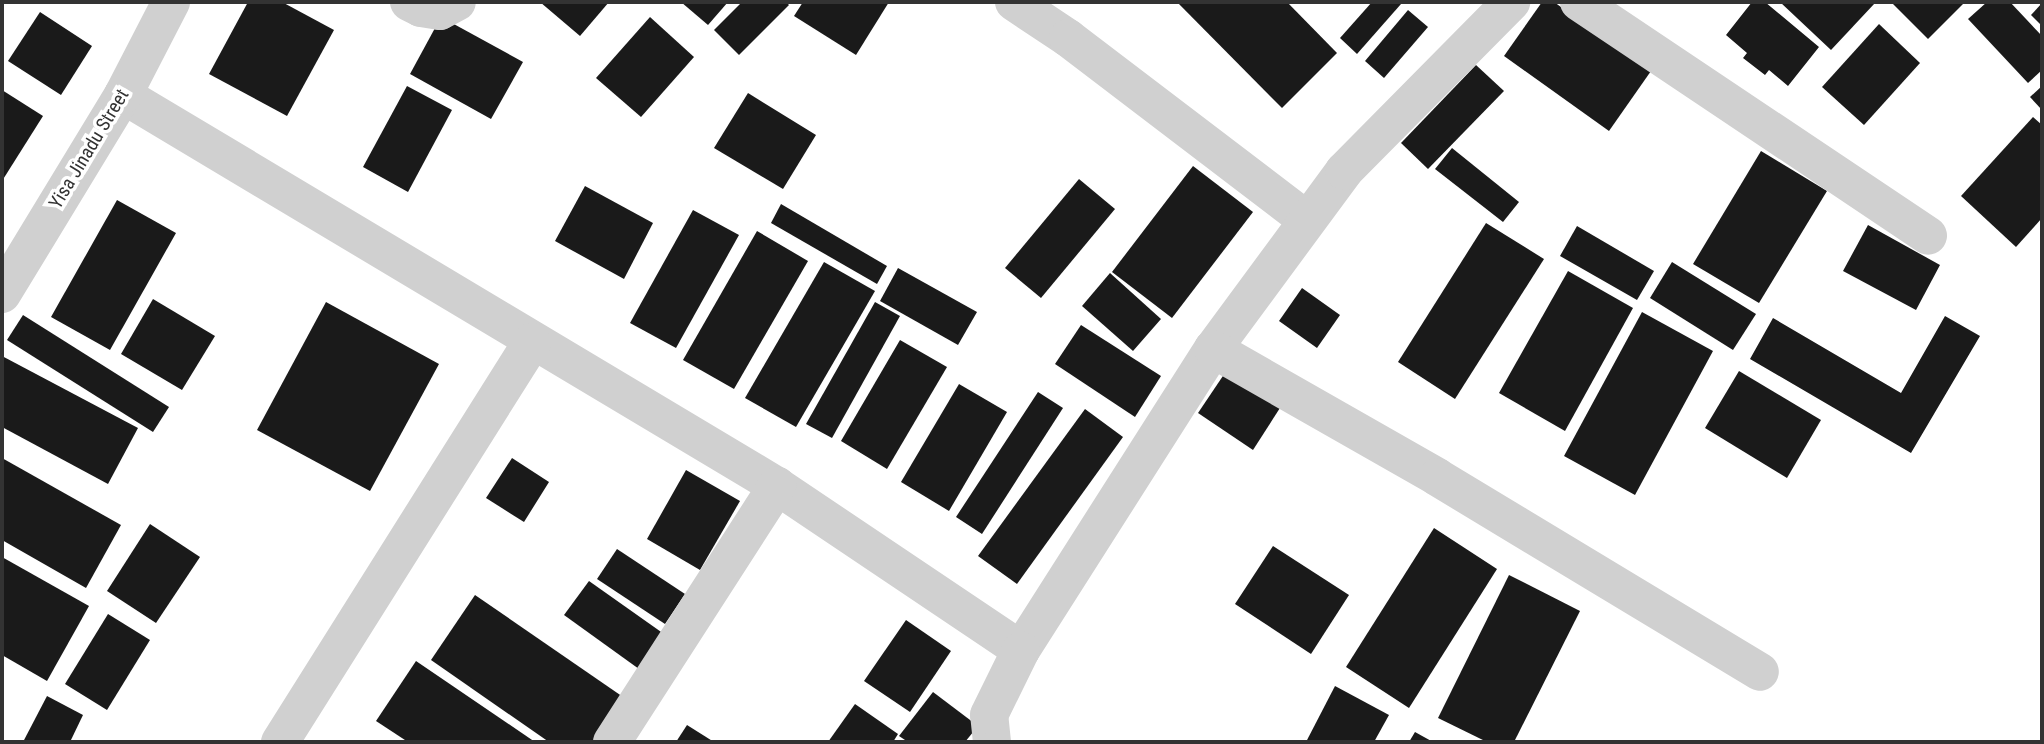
<!DOCTYPE html>
<style>
body{margin:0}
#map{position:relative;width:2044px;height:744px;overflow:hidden;background:#fff;font-family:"Roboto Condensed",sans-serif}
div>[style]{position:absolute}
.building>*{inset:0;background:#1a1a1a}
.minor>*{height:38px;margin:-19px;padding:0 19px;transform-origin:19px;border-radius:19px;background:#d0d0d0}
span{translate:-50% -50%;white-space:nowrap;text-align:center;line-height:1.15;-webkit-text-stroke:7px #fff;paint-order:stroke}
.street-label{font-size:19px;color:#333}
.frame{position:absolute;inset:0;border:4px solid #333;pointer-events:none}
</style>
<div id="map">
<div class="building">
<i style="clip-path:polygon(248px 2px,282px 2px,334px 30px,287px 116px,209px 74px)"></i>
<i style="clip-path:polygon(540px 2px,609px 2px,580px 36px)"></i>
<i style="clip-path:polygon(681px 2px,728px 2px,708px 25px)"></i>
<i style="clip-path:polygon(742px 2px,786px 2px,789px 5px,739px 55px,714px 30px)"></i>
<i style="clip-path:polygon(803px 2px,889px 2px,856px 55px,794px 16px)"></i>
<i style="clip-path:polygon(1177px 2px,1287px 2px,1337px 53px,1282px 108px)"></i>
<i style="clip-path:polygon(1372px 2px,1401px 4px,1357px 54px,1340px 38px)"></i>
<i style="clip-path:polygon(1542px 2px,1554px 2px,1651px 71px,1609px 131px,1504px 56px)"></i>
<i style="clip-path:polygon(1752px 2px,1765px 2px,1819px 47px,1788px 86px,1769px 70px,1765px 75px,1743px 58px,1747px 53px,1726px 35px)"></i>
<i style="clip-path:polygon(1780px 2px,1873px 2px,1875px 3px,1831px 50px)"></i>
<i style="clip-path:polygon(1891px 2px,1965px 2px,1928px 39px)"></i>
<i style="clip-path:polygon(1987px 2px,2010px 2px,2042px 36px,2042px 70px,2028px 83px,1968px 19px)"></i>
<i style="clip-path:polygon(2042px 3px,2042px 26px,2031px 15px)"></i>
<i style="clip-path:polygon(1408px 10px,1428px 27px,1384px 78px,1365px 61px)"></i>
<i style="clip-path:polygon(40px 12px,92px 46px,61px 95px,8px 61px)"></i>
<i style="clip-path:polygon(441px 17px,523px 62px,491px 119px,410px 74px)"></i>
<i style="clip-path:polygon(650px 17px,694px 57px,641px 117px,596px 78px)"></i>
<i style="clip-path:polygon(1879px 24px,1920px 63px,1864px 125px,1822px 87px)"></i>
<i style="clip-path:polygon(1476px 65px,1504px 91px,1428px 169px,1401px 143px)"></i>
<i style="clip-path:polygon(407px 86px,452px 110px,408px 192px,363px 167px)"></i>
<i style="clip-path:polygon(2042px 86px,2042px 110px,2030px 97px)"></i>
<i style="clip-path:polygon(2px 90px,43px 116px,2px 181px)"></i>
<i style="clip-path:polygon(748px 93px,816px 135px,783px 189px,714px 148px)"></i>
<i style="clip-path:polygon(2033px 117px,2042px 125px,2042px 218px,2016px 247px,1961px 196px)"></i>
<i style="clip-path:polygon(1452px 148px,1519px 202px,1503px 222px,1435px 169px)"></i>
<i style="clip-path:polygon(1761px 151px,1827px 191px,1759px 303px,1693px 264px)"></i>
<i style="clip-path:polygon(1193px 166px,1253px 212px,1172px 318px,1112px 272px)"></i>
<i style="clip-path:polygon(1079px 179px,1115px 209px,1041px 298px,1005px 268px)"></i>
<i style="clip-path:polygon(585px 186px,653px 223px,624px 279px,555px 241px)"></i>
<i style="clip-path:polygon(117px 200px,176px 233px,110px 350px,51px 317px)"></i>
<i style="clip-path:polygon(781px 204px,887px 266px,877px 284px,771px 223px)"></i>
<i style="clip-path:polygon(693px 210px,739px 235px,676px 348px,630px 323px)"></i>
<i style="clip-path:polygon(1486px 223px,1544px 259px,1455px 399px,1398px 362px)"></i>
<i style="clip-path:polygon(1868px 225px,1940px 265px,1916px 310px,1843px 271px)"></i>
<i style="clip-path:polygon(1577px 226px,1654px 271px,1637px 300px,1560px 256px)"></i>
<i style="clip-path:polygon(757px 231px,808px 261px,734px 389px,683px 360px)"></i>
<i style="clip-path:polygon(824px 262px,875px 291px,796px 427px,745px 398px)"></i>
<i style="clip-path:polygon(1672px 262px,1756px 314px,1733px 350px,1650px 298px)"></i>
<i style="clip-path:polygon(898px 268px,977px 312px,958px 345px,880px 301px)"></i>
<i style="clip-path:polygon(1568px 271px,1633px 308px,1565px 431px,1499px 393px)"></i>
<i style="clip-path:polygon(1110px 273px,1161px 319px,1133px 351px,1082px 306px)"></i>
<i style="clip-path:polygon(1302px 288px,1340px 315px,1317px 348px,1279px 321px)"></i>
<i style="clip-path:polygon(153px 299px,215px 336px,182px 390px,121px 354px)"></i>
<i style="clip-path:polygon(326px 302px,439px 364px,370px 491px,257px 430px)"></i>
<i style="clip-path:polygon(875px 302px,900px 316px,832px 438px,806px 424px)"></i>
<i style="clip-path:polygon(1642px 312px,1713px 351px,1635px 495px,1564px 456px)"></i>
<i style="clip-path:polygon(23px 315px,169px 407px,153px 432px,7px 340px)"></i>
<i style="clip-path:polygon(1945px 316px,1980px 336px,1911px 453px,1750px 359px,1773px 318px,1901px 393px)"></i>
<i style="clip-path:polygon(1081px 325px,1161px 376px,1135px 417px,1055px 364px)"></i>
<i style="clip-path:polygon(900px 340px,947px 367px,887px 469px,841px 441px)"></i>
<i style="clip-path:polygon(2px 356px,138px 428px,108px 484px,2px 427px)"></i>
<i style="clip-path:polygon(1233px 361px,1287px 397px,1253px 450px,1198px 413px)"></i>
<i style="clip-path:polygon(1739px 371px,1821px 420px,1787px 478px,1705px 428px)"></i>
<i style="clip-path:polygon(959px 384px,1007px 412px,949px 511px,901px 482px)"></i>
<i style="clip-path:polygon(1038px 392px,1063px 408px,982px 534px,956px 517px)"></i>
<i style="clip-path:polygon(1085px 409px,1123px 437px,1017px 584px,978px 556px)"></i>
<i style="clip-path:polygon(2px 458px,121px 525px,86px 588px,2px 540px)"></i>
<i style="clip-path:polygon(512px 458px,549px 482px,524px 522px,486px 498px)"></i>
<i style="clip-path:polygon(686px 470px,740px 501px,700px 570px,647px 539px)"></i>
<i style="clip-path:polygon(150px 524px,200px 557px,156px 623px,107px 591px)"></i>
<i style="clip-path:polygon(1434px 528px,1497px 569px,1409px 708px,1346px 667px)"></i>
<i style="clip-path:polygon(1273px 546px,1349px 595px,1311px 654px,1235px 604px)"></i>
<i style="clip-path:polygon(617px 549px,685px 594px,665px 624px,597px 579px)"></i>
<i style="clip-path:polygon(2px 557px,89px 606px,47px 681px,2px 655px)"></i>
<i style="clip-path:polygon(1509px 575px,1580px 611px,1514px 742px,1487px 742px,1438px 718px)"></i>
<i style="clip-path:polygon(589px 581px,664px 634px,639px 669px,564px 615px)"></i>
<i style="clip-path:polygon(475px 595px,626px 699px,596px 742px,549px 742px,431px 660px)"></i>
<i style="clip-path:polygon(108px 614px,150px 640px,107px 710px,65px 684px)"></i>
<i style="clip-path:polygon(906px 620px,951px 651px,910px 712px,864px 681px)"></i>
<i style="clip-path:polygon(416px 661px,535px 742px,408px 742px,376px 721px)"></i>
<i style="clip-path:polygon(1335px 686px,1389px 715px,1374px 742px,1306px 742px)"></i>
<i style="clip-path:polygon(933px 692px,978px 726px,965px 742px,908px 742px,899px 736px)"></i>
<i style="clip-path:polygon(47px 696px,83px 715px,70px 742px,23px 742px)"></i>
<i style="clip-path:polygon(855px 704px,898px 734px,893px 742px,828px 742px)"></i>
<i style="clip-path:polygon(687px 725px,714px 742px,676px 742px)"></i>
<i style="clip-path:polygon(1415px 732px,1433px 742px,1409px 742px)"></i>
</div>
<div class="minor">
<i style="left:409px;top:2px;width:13px;rotate:27deg"></i>
<i style="left:421px;top:8px;width:19px;rotate:9deg"></i>
<i style="left:440px;top:11px;width:19px;rotate:-28deg"></i>
<i style="left:1014px;top:2px;width:65px;rotate:33.7deg"></i>
<i style="left:1068px;top:38px;width:300px;rotate:37.3deg"></i>
<i style="left:1579px;top:2px;width:420px;rotate:33.8deg"></i>
<i style="left:123px;top:95px;width:762px;rotate:30.87deg"></i>
<i style="left:777px;top:486px;width:294px;rotate:33.9deg"></i>
<i style="left:1021px;top:650px;width:357px;rotate:-57.5deg"></i>
<i style="left:1213px;top:349px;width:221px;rotate:-53.6deg"></i>
<i style="left:1344px;top:171px;width:238px;rotate:-45.3deg"></i>
<i style="left:2px;top:294px;width:233px;rotate:-58.7deg"></i>
<i style="left:123px;top:95px;width:105px;rotate:-62.7deg"></i>
<i style="left:1213px;top:349px;width:258px;rotate:29.7deg"></i>
<i style="left:1437px;top:477px;width:377px;rotate:31.1deg"></i>
<i style="left:280px;top:742px;width:473px;rotate:-57.8deg"></i>
<i style="left:612px;top:742px;width:305px;rotate:-57.2deg"></i>
<i style="left:992px;top:742px;width:27px;rotate:-96deg"></i>
<i style="left:989px;top:715px;width:72px;rotate:-63.8deg"></i>
</div>
<div class="street-label">
<span style="left:89px;top:149px;rotate:-59deg">Yisa Jinadu Street</span>
</div>
<div class="frame"></div>
</div>
